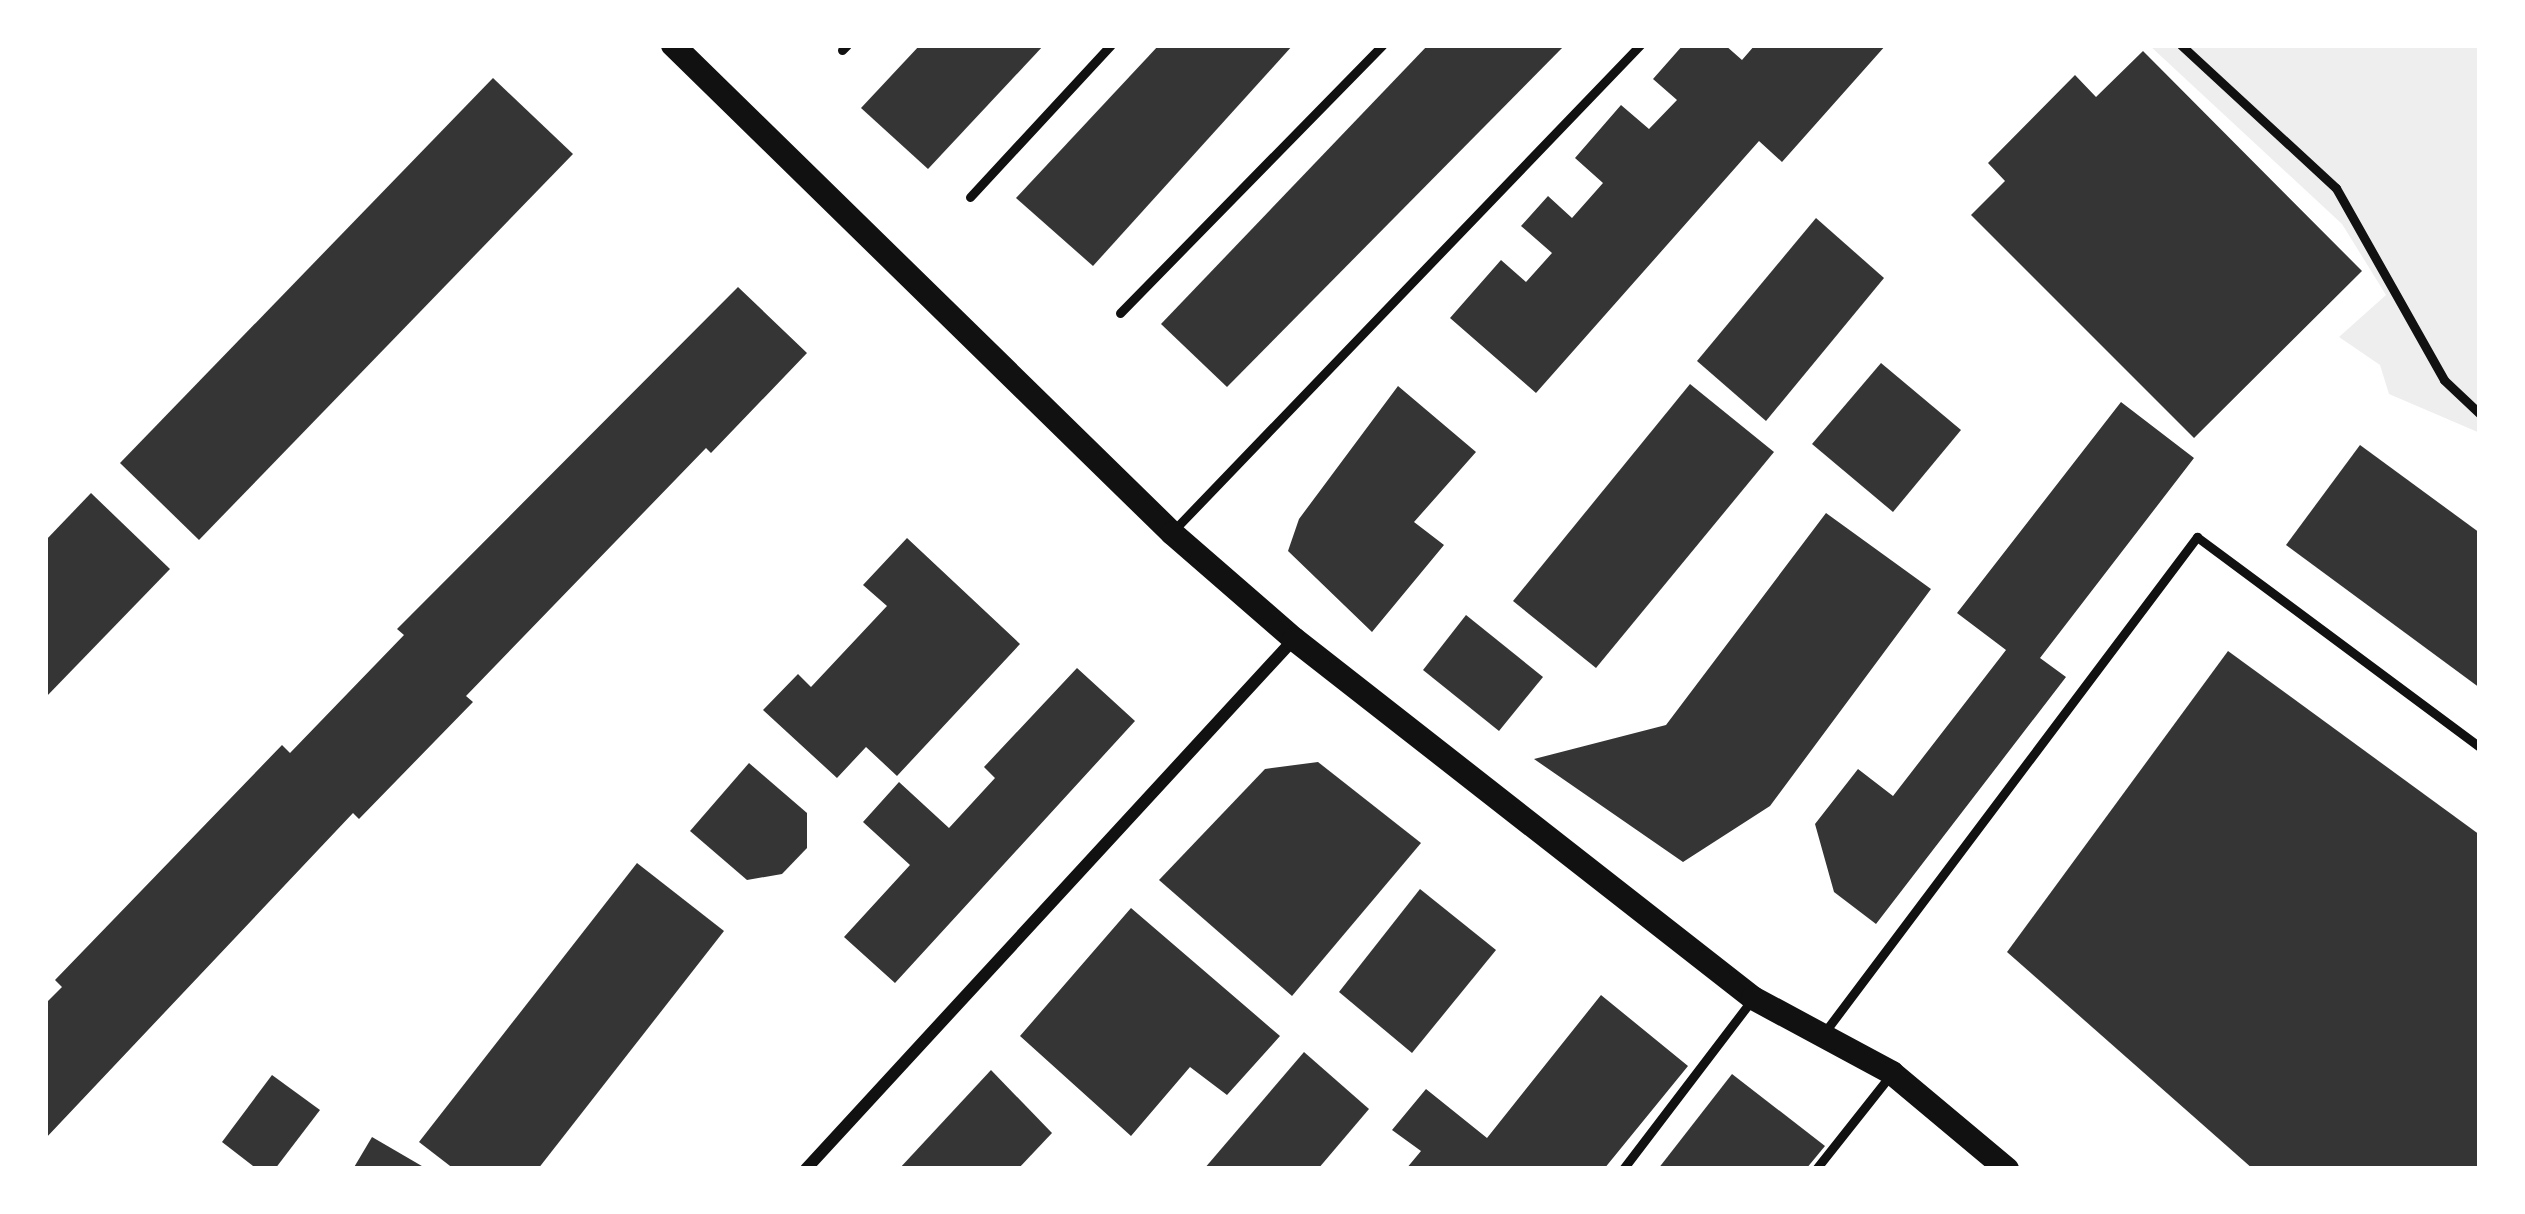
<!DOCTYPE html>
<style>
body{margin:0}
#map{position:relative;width:2525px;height:1214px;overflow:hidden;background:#fff;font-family:Figtree,sans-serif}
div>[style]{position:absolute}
.green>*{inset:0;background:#eee}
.building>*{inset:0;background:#353535}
.service>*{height:9px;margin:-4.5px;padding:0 4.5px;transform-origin:4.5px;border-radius:4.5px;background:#111}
.minor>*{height:12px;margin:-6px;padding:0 6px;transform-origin:6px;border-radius:6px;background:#111}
.secondary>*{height:24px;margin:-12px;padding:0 12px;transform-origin:12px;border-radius:12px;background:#111}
span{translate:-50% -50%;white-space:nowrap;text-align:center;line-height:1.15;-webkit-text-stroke:12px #fff;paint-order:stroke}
.frame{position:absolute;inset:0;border:48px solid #fff;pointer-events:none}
</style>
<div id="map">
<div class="green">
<i style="clip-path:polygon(2149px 45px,2480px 45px,2480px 433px,2389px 394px,2380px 365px,2339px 337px,2386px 295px,2342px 224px)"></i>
</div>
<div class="building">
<i style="clip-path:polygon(920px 45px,1044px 45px,928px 169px,861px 108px)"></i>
<i style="clip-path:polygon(1159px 45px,1293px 45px,1093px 266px,1016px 198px)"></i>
<i style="clip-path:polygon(1428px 45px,1565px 45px,1227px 387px,1161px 324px)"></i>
<i style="clip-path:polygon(1683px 45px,1725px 45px,1742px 60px,1755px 45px,1886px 45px,1782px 162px,1759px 141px,1536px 393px,1450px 318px,1501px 260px,1526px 282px,1552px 253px,1521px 226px,1548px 196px,1572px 218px,1603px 183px,1575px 158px,1621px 105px,1649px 129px,1677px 100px,1653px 79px)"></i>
<i style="clip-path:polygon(2143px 51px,2362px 271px,2194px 438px,1971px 215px,2005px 181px,1988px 163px,2075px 75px,2096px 97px)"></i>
<i style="clip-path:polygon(493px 78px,573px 154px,199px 540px,120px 463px)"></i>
<i style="clip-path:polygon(1816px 218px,1884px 278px,1766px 421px,1697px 361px)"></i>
<i style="clip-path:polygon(738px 287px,807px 353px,711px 453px,706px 448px,466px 696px,473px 702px,359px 819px,353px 813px,45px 1139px,45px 1004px,62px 987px,55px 980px,282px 745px,290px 753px,404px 635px,397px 629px)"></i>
<i style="clip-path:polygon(1881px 363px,1961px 430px,1893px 512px,1812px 444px)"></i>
<i style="clip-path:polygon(1690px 384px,1774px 452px,1596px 668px,1513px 601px)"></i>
<i style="clip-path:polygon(1398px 386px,1476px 452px,1414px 522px,1444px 545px,1372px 632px,1288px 551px,1299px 519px)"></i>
<i style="clip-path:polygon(2121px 402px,2194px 458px,2040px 658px,2066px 677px,1876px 924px,1834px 892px,1815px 824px,1858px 769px,1893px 796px,2006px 650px,1957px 613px)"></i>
<i style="clip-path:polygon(2360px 445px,2480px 533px,2480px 688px,2286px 545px)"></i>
<i style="clip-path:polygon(91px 493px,170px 569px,45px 698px,45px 541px)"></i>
<i style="clip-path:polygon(1826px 513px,1931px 589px,1770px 806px,1683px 862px,1534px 759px,1666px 725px)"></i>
<i style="clip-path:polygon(907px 538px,1020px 644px,897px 776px,866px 747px,837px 778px,763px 710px,798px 674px,811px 687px,887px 606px,863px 585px)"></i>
<i style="clip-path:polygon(1466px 615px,1543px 677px,1499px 731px,1423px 670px)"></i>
<i style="clip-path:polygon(2228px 651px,2480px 835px,2480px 1169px,2253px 1169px,2007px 952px)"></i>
<i style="clip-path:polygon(1077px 668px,1135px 721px,895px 983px,844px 937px,910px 865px,863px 822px,899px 782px,949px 828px,995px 778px,984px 767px)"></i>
<i style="clip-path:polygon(1318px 762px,1421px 843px,1292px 996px,1159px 880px,1265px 769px)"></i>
<i style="clip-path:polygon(749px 763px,807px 813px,807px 848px,782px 874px,747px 880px,690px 831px)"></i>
<i style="clip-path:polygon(637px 863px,724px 931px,538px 1169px,454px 1169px,419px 1142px)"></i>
<i style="clip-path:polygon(1420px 889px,1496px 950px,1412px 1053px,1339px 992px)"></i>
<i style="clip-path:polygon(1131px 908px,1280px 1036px,1227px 1095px,1190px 1067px,1131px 1136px,1020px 1036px)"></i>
<i style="clip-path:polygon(1601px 995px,1688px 1066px,1604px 1169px,1406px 1169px,1421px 1151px,1392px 1130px,1426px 1089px,1487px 1138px)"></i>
<i style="clip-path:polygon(1304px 1052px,1369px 1109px,1318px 1169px,1204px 1169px)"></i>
<i style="clip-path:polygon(991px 1070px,1052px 1133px,1018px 1169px,899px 1169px)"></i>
<i style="clip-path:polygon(1732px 1074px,1825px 1146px,1806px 1169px,1658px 1169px)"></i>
<i style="clip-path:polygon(272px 1075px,320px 1110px,275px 1169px,257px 1169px,222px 1142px)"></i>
<i style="clip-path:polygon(372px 1137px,427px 1169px,353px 1169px)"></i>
</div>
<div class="service">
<i style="left:2181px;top:45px;width:211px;rotate:42.7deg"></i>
<i style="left:2336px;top:188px;width:220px;rotate:60.6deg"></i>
<i style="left:2444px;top:380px;width:50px;rotate:43.4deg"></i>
<i style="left:842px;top:50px;width:7px;rotate:-45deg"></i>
<i style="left:970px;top:197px;width:207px;rotate:-47.2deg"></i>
<i style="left:1120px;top:313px;width:375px;rotate:-45.6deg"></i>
<i style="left:1174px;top:530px;width:673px;rotate:-46.14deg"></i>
<i style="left:1824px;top:1033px;width:621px;rotate:-53.06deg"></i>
<i style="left:2197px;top:537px;width:352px;rotate:36.6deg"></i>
<i style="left:1623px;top:1169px;width:210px;rotate:-52.7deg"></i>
<i style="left:1816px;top:1169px;width:122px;rotate:-51.6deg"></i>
</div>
<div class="minor">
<i style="left:806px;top:1169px;width:720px;rotate:-47.36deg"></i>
</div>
<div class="secondary">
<i style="left:673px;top:45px;width:698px;rotate:44.36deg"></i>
<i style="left:1172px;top:533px;width:162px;rotate:41deg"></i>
<i style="left:1294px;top:639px;width:583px;rotate:38.03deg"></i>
<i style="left:1753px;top:998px;width:158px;rotate:28.3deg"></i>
<i style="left:1892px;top:1073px;width:150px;rotate:39.9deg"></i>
</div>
<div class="frame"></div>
</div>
